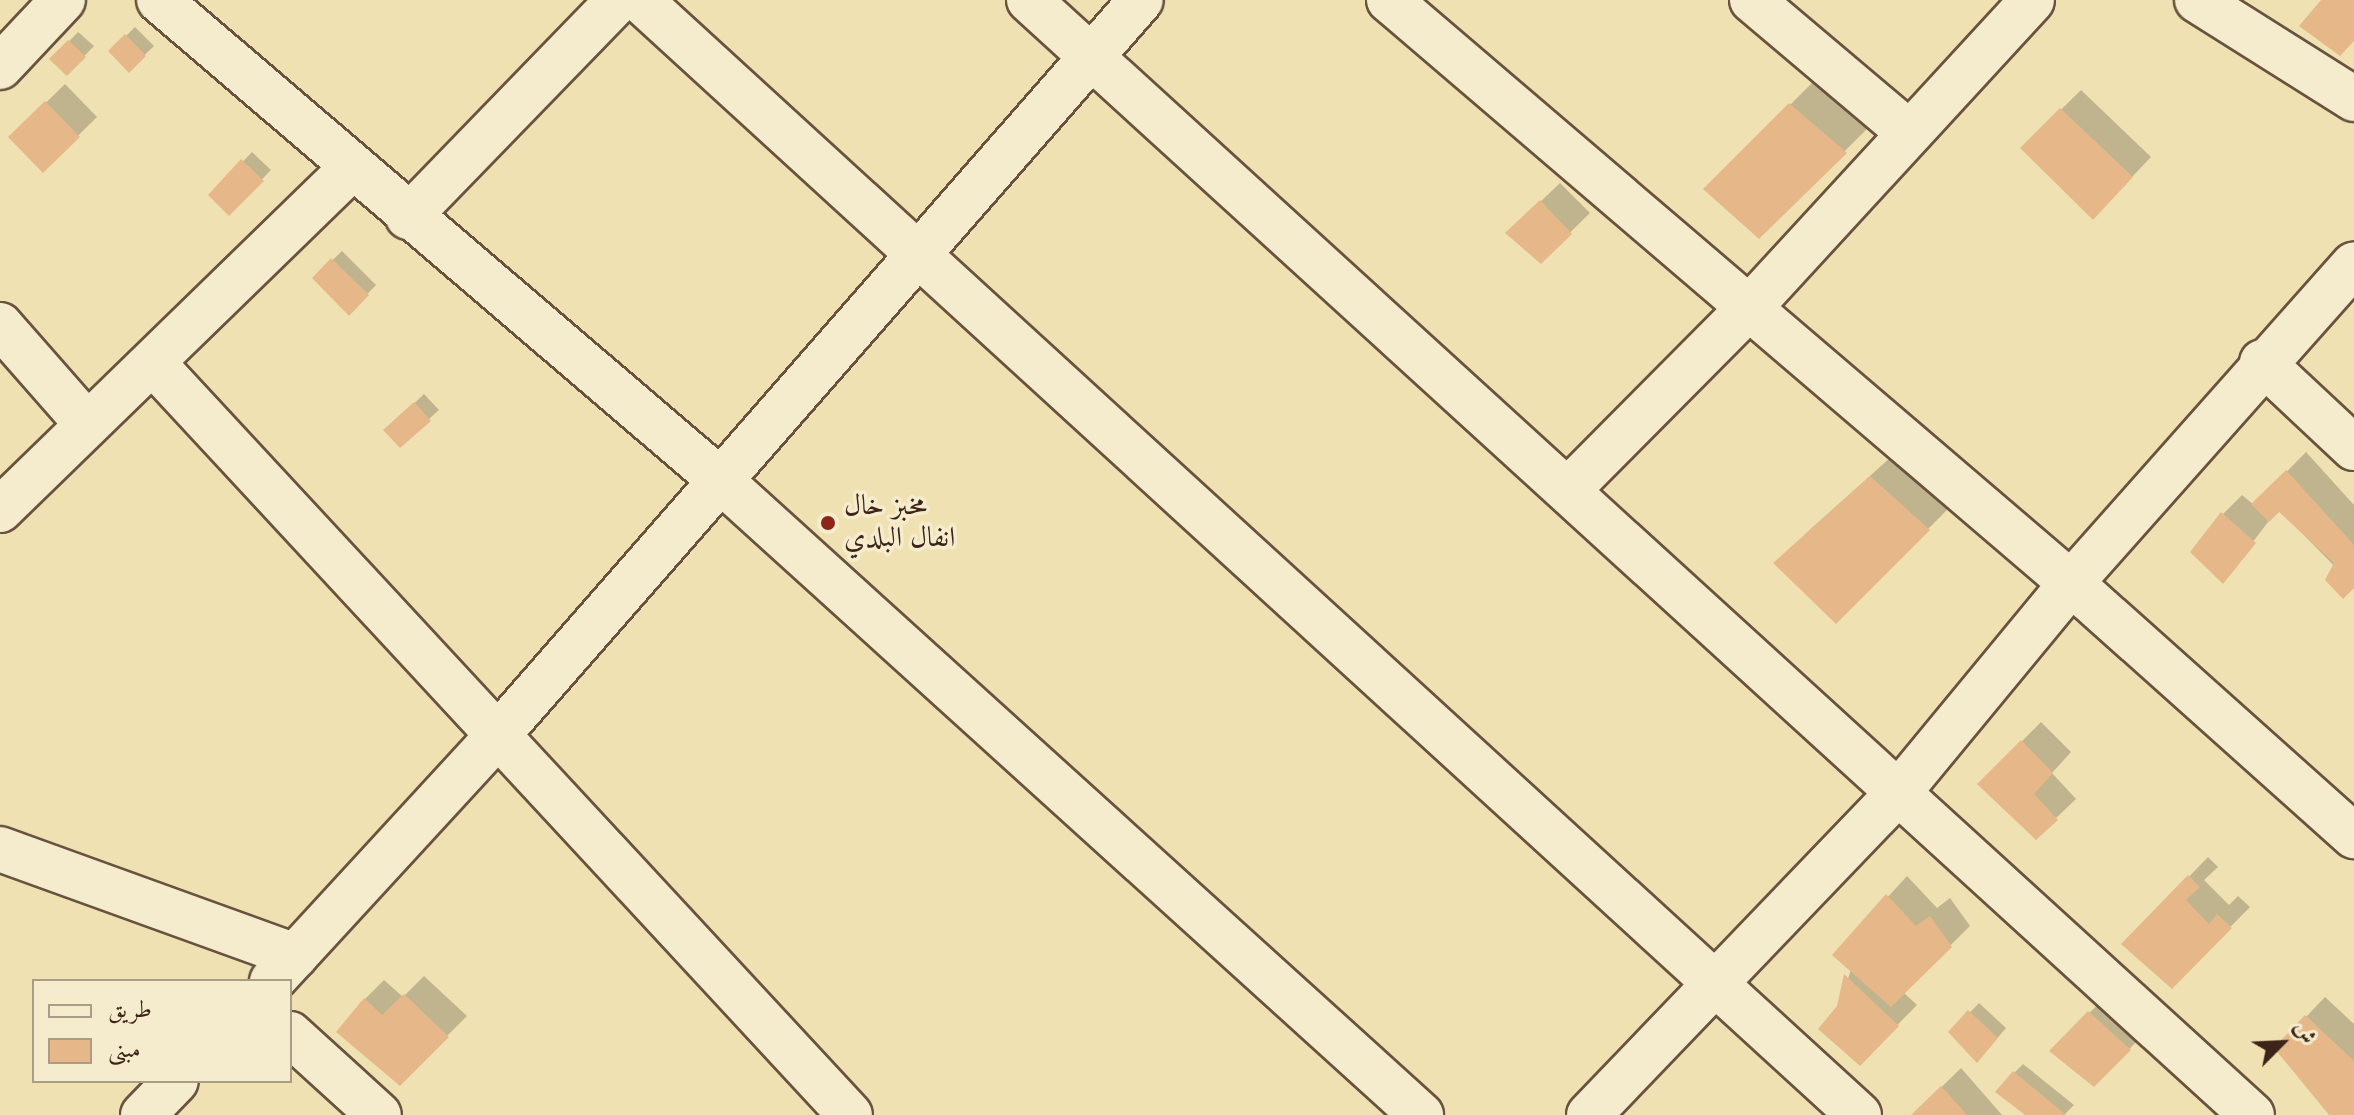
<!DOCTYPE html>
<meta charset="utf-8">
<style>
body{margin:0}
#map{position:relative;width:2354px;height:1115px;overflow:hidden;background:#f0e1b2;font-family:"Old Standard TT",Amiri,serif}
div>[style]{position:absolute}
.shadow>*{inset:0;background:#0003}
.building>*{inset:0;background:#e6b889}
.roads{filter:drop-shadow(2px 0 #69533f) drop-shadow(-2px 0 #69533f) drop-shadow(0 2px #69533f) drop-shadow(0 -2px #69533f)}
.minor>*{height:44px;margin:-22px;padding:0 22px;transform-origin:22px;border-radius:22px;background:#f5eccd}
.tertiary>*{height:44px;margin:-22px;padding:0 22px;transform-origin:22px;border-radius:22px;background:#f5eccd}
.dots>*{width:22px;height:22px;translate:-50% -50%;box-sizing:border-box;border:4px solid #f5eccd;border-radius:50%}
span{translate:-50% -50%;white-space:nowrap;text-align:center;line-height:1.15;-webkit-text-stroke:7px #f5eccd;paint-order:stroke}
.poi-label{font-size:28px;color:#3c2419}
.left{translate:0 -50%;text-align:left}
.legend{position:absolute;left:32px;top:979px;width:260px;height:104px;box-sizing:border-box;background:#f5eccd;border:2px solid #ab9c85;margin:0;padding:10px 14px;list-style:none;font-size:24px;color:#3c2419}
.legend li{display:flex;align-items:center;gap:16px;height:40px}
.legend b{width:40px;border:2px solid #ab9c85}
.north{position:absolute;left:2242px;top:1003px;width:80px;height:80px;-webkit-text-stroke:6px #f5eccd;paint-order:stroke;rotate:66deg;font-size:22px;font-weight:700;line-height:32px;text-align:center;color:#3c2419}
.north::after{content:'';display:block;margin:auto;width:28px;height:36px;background:#3c2419;clip-path:polygon(50% 0,100% 100%,50% 72%,0 100%)}
</style>
<div id="map">
<div class="shadow">
<i style="clip-path:polygon(135px 27px,154px 46px,129px 70px,111px 51px)"></i>
<i style="clip-path:polygon(78px 32px,94px 46px,67px 74px,52px 59px)"></i>
<i style="clip-path:polygon(1819px 76px,1873px 123px,1759px 236px,1706px 189px)"></i>
<i style="clip-path:polygon(65px 84px,97px 117px,43px 170px,11px 137px)"></i>
<i style="clip-path:polygon(2081px 90px,2151px 157px,2112px 198px,2022px 148px)"></i>
<i style="clip-path:polygon(252px 152px,271px 170px,229px 213px,211px 195px)"></i>
<i style="clip-path:polygon(1560px 183px,1590px 213px,1541px 261px,1508px 233px)"></i>
<i style="clip-path:polygon(342px 251px,376px 285px,349px 313px,314px 278px)"></i>
<i style="clip-path:polygon(424px 394px,439px 410px,400px 445px,386px 430px)"></i>
<i style="clip-path:polygon(1900px 449px,1956px 501px,1836px 621px,1804px 535px)"></i>
<i style="clip-path:polygon(2306px 452px,2354px 505px,2354px 586px,2278px 509px,2223px 581px,2223px 514px,2242px 495px,2254px 505px)"></i>
<i style="clip-path:polygon(2041px 722px,2071px 752px,2052px 773px,2076px 799px,2056px 818px,1980px 784px)"></i>
<i style="clip-path:polygon(2208px 857px,2218px 867px,2204px 880px,2229px 905px,2238px 896px,2250px 907px,2172px 986px,2124px 944px)"></i>
<i style="clip-path:polygon(1907px 876px,1937px 908px,1950px 898px,1970px 926px,1903px 992px,1917px 1005px,1860px 1063px,1838px 1007px,1851px 970px,1835px 955px)"></i>
<i style="clip-path:polygon(424px 976px,467px 1016px,400px 1083px,365px 999px,384px 980px,403px 997px)"></i>
<i style="clip-path:polygon(2109px 993px,2149px 1029px,2094px 1085px,2052px 1051px)"></i>
<i style="clip-path:polygon(2325px 997px,2354px 1024px,2354px 1115px,2336px 1115px,2306px 1017px)"></i>
<i style="clip-path:polygon(1979px 1003px,2006px 1028px,1986px 1051px,1951px 1032px)"></i>
<i style="clip-path:polygon(2023px 1064px,2074px 1105px,2064px 1115px,2038px 1115px,2014px 1073px)"></i>
<i style="clip-path:polygon(1961px 1068px,2002px 1115px,1913px 1115px)"></i>
</div>
<div class="building">
<i style="clip-path:polygon(2321px 0,2354px 0,2354px 41px,2340px 56px,2299px 26px)"></i>
<i style="clip-path:polygon(125px 34px,146px 56px,129px 73px,108px 51px)"></i>
<i style="clip-path:polygon(68px 40px,86px 57px,67px 76px,49px 59px)"></i>
<i style="clip-path:polygon(45px 101px,80px 137px,43px 173px,8px 137px)"></i>
<i style="clip-path:polygon(1789px 103px,1847px 153px,1759px 239px,1703px 189px)"></i>
<i style="clip-path:polygon(2060px 108px,2133px 177px,2093px 220px,2020px 148px)"></i>
<i style="clip-path:polygon(241px 159px,264px 181px,229px 216px,208px 195px)"></i>
<i style="clip-path:polygon(1540px 200px,1572px 234px,1541px 264px,1505px 233px)"></i>
<i style="clip-path:polygon(331px 258px,369px 295px,349px 316px,312px 278px)"></i>
<i style="clip-path:polygon(414px 402px,431px 421px,400px 448px,383px 430px)"></i>
<i style="clip-path:polygon(2286px 470px,2354px 545px,2354px 588px,2343px 599px,2325px 580px,2334px 563px,2279px 512px,2269px 522px,2251px 504px)"></i>
<i style="clip-path:polygon(1870px 476px,1930px 530px,1836px 624px,1773px 563px)"></i>
<i style="clip-path:polygon(2221px 512px,2256px 543px,2223px 584px,2190px 552px)"></i>
<i style="clip-path:polygon(2021px 740px,2053px 773px,2034px 794px,2058px 820px,2036px 840px,1977px 784px)"></i>
<i style="clip-path:polygon(2188px 875px,2200px 887px,2186px 900px,2209px 924px,2217px 914px,2232px 928px,2172px 989px,2121px 944px)"></i>
<i style="clip-path:polygon(1886px 894px,1916px 926px,1930px 916px,1952px 947px,1891px 1007px,1832px 955px)"></i>
<i style="clip-path:polygon(1844px 974px,1899px 1026px,1860px 1066px,1818px 1029px,1837px 1006px)"></i>
<i style="clip-path:polygon(404px 994px,449px 1037px,400px 1086px,336px 1032px,364px 998px,382px 1015px)"></i>
<i style="clip-path:polygon(1968px 1010px,1998px 1038px,1977px 1063px,1948px 1032px)"></i>
<i style="clip-path:polygon(2088px 1011px,2131px 1050px,2094px 1087px,2049px 1051px)"></i>
<i style="clip-path:polygon(2305px 1015px,2354px 1061px,2354px 1115px,2329px 1115px,2274px 1048px)"></i>
<i style="clip-path:polygon(2013px 1071px,2066px 1115px,2025px 1115px,1995px 1092px)"></i>
<i style="clip-path:polygon(1941px 1086px,1967px 1115px,1911px 1115px)"></i>
</div>
<div class="roads">
<div class="minor">
<i style="left:159px;top:0;width:738px;rotate:40.55deg"></i>
<i style="left:720px;top:480px;width:946px;rotate:42.17deg"></i>
<i style="left:640px;top:0;width:1652px;rotate:42.45deg"></i>
<i style="left:1029px;top:0;width:1655px;rotate:42.36deg"></i>
<i style="left:1389px;top:0;width:897px;rotate:40.53deg"></i>
<i style="left:2071px;top:583px;width:380px;rotate:41.8deg"></i>
<i style="left:1752px;top:0;width:203px;rotate:40.2deg"></i>
<i style="left:2197px;top:0;width:186px;rotate:32.2deg"></i>
<i style="left:0;top:67px;width:92px;rotate:-46.8deg"></i>
<i style="left:408px;top:217px;width:302px;rotate:-45.9deg"></i>
<i style="left:0;top:325px;width:132px;rotate:48.7deg"></i>
<i style="left:2262px;top:362px;width:126px;rotate:43.1deg"></i>
<i style="left:153px;top:363px;width:1025px;rotate:47.17deg"></i>
<i style="left:1568px;top:490px;width:260px;rotate:-45.2deg"></i>
<i style="left:1751px;top:306px;width:415px;rotate:-47.4deg"></i>
<i style="left:0;top:510px;width:488px;rotate:-44.2deg"></i>
<i style="left:0;top:849px;width:314px;rotate:19.9deg"></i>
<i style="left:290px;top:1034px;width:120px;rotate:42.3deg"></i>
<i style="left:1589px;top:1115px;width:448px;rotate:-46.2deg"></i>
<i style="left:1899px;top:792px;width:271px;rotate:-50.5deg"></i>
<i style="left:2071px;top:583px;width:426px;rotate:-48.4deg"></i>
</div>
<div class="tertiary">
<i style="left:272px;top:981px;width:331px;rotate:-47.4deg"></i>
<i style="left:496px;top:737px;width:979px;rotate:-48.81deg"></i>
<i style="left:143px;top:1115px;width:47px;rotate:-45.9deg"></i>
</div>
</div>
<div class="dots">
<i style="left:828px;top:523px;background:#8f2418"></i>
</div>
<div class="poi-label">
<span class="left" style="left:844px;top:523px">مخبز خال<br>انفال البلدي</span>
</div>
<ul class="legend">
<li><b style="height:10px;background:#f5eccd"></b>طريق</li>
<li><b style="height:22px;background:#e6b889"></b>مبنى</li>
</ul>
<div class="north">ش</div>
</div>
